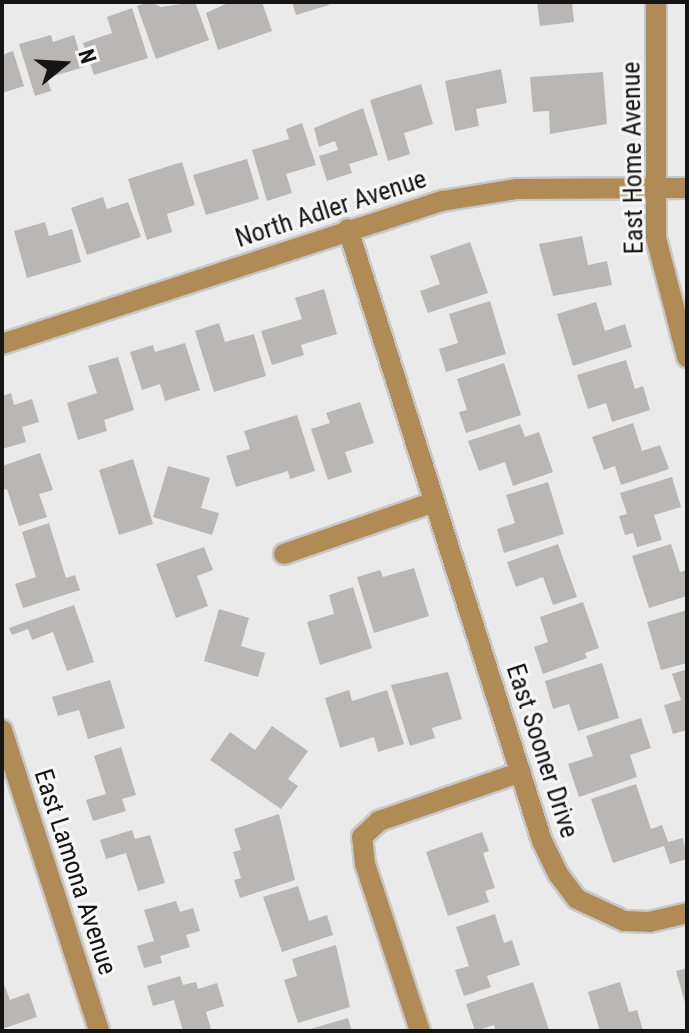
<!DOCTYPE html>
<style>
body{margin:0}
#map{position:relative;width:689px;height:1033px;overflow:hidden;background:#eaeaeb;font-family:"Roboto Condensed",sans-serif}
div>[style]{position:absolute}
.building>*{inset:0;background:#b8b7b6}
.roads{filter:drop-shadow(2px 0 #c8c8c9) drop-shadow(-2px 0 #c8c8c9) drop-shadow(0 2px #c8c8c9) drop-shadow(0 -2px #c8c8c9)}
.minor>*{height:20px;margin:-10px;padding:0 10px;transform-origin:10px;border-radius:10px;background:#b18b56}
span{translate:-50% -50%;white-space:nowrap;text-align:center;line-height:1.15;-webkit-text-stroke:6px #f7f7f8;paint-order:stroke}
.street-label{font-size:26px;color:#151515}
.frame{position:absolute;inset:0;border:4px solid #151515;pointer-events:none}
.north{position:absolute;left:24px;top:24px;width:80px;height:80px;-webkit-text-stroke:6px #f7f7f8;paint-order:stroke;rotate:72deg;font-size:22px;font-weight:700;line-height:32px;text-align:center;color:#151515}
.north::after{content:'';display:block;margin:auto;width:28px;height:36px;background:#151515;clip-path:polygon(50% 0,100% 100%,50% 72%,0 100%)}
</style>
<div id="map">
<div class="building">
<i style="clip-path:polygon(150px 2px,161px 7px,195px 2px,209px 40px,156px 59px,137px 6px)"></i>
<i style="clip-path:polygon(230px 2px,262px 2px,272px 31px,218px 50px,206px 13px)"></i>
<i style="clip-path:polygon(292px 2px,328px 2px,329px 5px,296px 15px)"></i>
<i style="clip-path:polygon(537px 2px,572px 2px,574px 22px,540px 26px)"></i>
<i style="clip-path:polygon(132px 8px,148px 58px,94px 75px,83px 43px,112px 33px,107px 17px)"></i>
<i style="clip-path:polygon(51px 35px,53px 42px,74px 35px,84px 67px,47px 78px,51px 91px,35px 96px,19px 44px)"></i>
<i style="clip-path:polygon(13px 51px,24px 86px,2px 93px,2px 55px)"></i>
<i style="clip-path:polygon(501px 69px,507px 103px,476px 109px,479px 126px,455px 131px,445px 81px)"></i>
<i style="clip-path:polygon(603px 72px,607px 124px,550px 134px,549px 111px,533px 112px,530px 77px)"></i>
<i style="clip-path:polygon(421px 84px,433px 124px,404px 133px,410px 154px,388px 161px,370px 100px)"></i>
<i style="clip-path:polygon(363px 108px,378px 155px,349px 164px,352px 173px,327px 181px,319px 156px,338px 150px,335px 141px,319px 147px,314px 128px)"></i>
<i style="clip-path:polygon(302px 123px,316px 165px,286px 174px,292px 193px,267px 201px,252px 150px,289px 139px,286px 129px)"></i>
<i style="clip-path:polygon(247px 159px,259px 199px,206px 215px,193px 175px)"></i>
<i style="clip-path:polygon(182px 162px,195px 205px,167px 214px,172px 232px,147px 240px,128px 179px)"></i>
<i style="clip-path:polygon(103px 197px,107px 209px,128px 202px,141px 237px,87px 255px,71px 208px)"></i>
<i style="clip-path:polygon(45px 222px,49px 236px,72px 229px,81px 262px,27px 278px,14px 231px)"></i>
<i style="clip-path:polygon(582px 236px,588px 265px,607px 261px,612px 285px,553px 296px,539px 244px)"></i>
<i style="clip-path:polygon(470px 242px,488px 293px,428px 313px,420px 291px,440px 284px,430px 256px)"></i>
<i style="clip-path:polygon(324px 289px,337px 334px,301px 345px,304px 355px,272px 365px,261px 331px,302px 319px,295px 298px)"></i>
<i style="clip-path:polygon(490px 301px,506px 354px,446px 372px,439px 349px,458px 343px,449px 314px)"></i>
<i style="clip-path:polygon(596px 302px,605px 331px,625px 324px,632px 347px,573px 366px,557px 314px)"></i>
<i style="clip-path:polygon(219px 323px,225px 342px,254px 334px,266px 376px,214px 392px,195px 331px)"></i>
<i style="clip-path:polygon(185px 343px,200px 390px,165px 401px,160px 384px,142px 390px,130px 352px,153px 345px,155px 352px)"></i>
<i style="clip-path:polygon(118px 357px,134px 410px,104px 420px,107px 431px,78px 440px,67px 403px,97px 393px,88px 366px)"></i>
<i style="clip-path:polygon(626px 360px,635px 389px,643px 386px,650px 410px,612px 422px,606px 403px,588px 409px,577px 375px)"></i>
<i style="clip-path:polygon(504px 363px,521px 415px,466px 433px,459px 412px,467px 410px,457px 379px)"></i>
<i style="clip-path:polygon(11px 393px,14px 405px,32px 399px,39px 422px,22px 427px,26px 442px,2px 449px,2px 396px)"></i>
<i style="clip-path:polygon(360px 402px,374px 443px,345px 452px,352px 472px,328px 480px,311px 429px,330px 423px,326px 413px)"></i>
<i style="clip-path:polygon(297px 415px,315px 471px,290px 479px,288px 471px,236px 487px,226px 456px,250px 449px,244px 431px)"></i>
<i style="clip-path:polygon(633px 423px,642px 451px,660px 445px,669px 469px,621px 485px,615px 466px,604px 470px,592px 437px)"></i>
<i style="clip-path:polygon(520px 424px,525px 437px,539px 432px,553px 472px,513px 486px,505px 462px,479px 471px,468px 441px)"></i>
<i style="clip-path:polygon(40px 453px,53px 490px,39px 494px,47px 517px,19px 526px,7px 489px,2px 490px,2px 466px)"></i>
<i style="clip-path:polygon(133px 459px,153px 524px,119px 535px,99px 470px)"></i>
<i style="clip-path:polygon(168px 466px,210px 478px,201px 508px,219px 513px,212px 535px,153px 517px)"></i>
<i style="clip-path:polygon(672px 477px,681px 507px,654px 515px,662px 540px,637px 547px,633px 533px,625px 535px,619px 516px,627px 514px,620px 493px)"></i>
<i style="clip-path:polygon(548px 482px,564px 534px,504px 553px,497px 529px,515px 523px,506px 495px)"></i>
<i style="clip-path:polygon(49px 523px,66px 578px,75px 575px,80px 590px,23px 608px,15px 584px,36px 577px,22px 532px)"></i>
<i style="clip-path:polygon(558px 544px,577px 597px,553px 605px,543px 577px,516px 587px,507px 562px)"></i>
<i style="clip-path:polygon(671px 544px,680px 572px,687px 570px,687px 596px,649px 608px,632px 556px)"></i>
<i style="clip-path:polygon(204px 547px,213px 570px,197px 576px,208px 606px,176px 618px,156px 564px)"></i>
<i style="clip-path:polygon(414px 568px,429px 616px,374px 633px,357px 577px,380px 570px,383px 577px)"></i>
<i style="clip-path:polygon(353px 587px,372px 648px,320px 665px,307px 622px,334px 614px,329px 595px)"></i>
<i style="clip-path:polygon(583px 602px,599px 648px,585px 653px,587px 658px,543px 674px,534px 647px,548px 642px,540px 617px)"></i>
<i style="clip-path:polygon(74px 605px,94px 662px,67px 671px,53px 632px,32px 640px,28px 629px,12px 635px,9px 628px)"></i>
<i style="clip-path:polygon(219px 609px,249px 618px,241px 646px,265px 653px,258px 677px,204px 661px)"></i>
<i style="clip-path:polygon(687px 610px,687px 663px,661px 670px,647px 622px)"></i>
<i style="clip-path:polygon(602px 663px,619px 718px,578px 731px,569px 704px,553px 709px,545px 681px)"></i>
<i style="clip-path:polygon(687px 669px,687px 730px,673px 734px,664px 705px,681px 700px,672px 674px)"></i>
<i style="clip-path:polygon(448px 672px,462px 719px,432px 728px,435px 738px,410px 746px,391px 685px)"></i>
<i style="clip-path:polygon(110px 680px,125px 728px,88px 739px,79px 710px,58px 716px,52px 697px)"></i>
<i style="clip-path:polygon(349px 690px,352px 701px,387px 690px,404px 744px,378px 752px,374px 737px,340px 748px,325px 698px)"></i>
<i style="clip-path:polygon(641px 718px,651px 748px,630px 755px,637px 777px,579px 797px,568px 764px,593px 756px,586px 736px)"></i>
<i style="clip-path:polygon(272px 726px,308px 751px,288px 779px,298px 786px,281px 809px,210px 760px,230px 732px,255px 750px)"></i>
<i style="clip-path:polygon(121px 747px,136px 795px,122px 799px,126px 811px,93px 821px,86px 800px,106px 794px,94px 756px)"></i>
<i style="clip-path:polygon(636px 784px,651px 829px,662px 825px,668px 842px,683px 838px,687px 859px,670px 864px,664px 846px,613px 863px,591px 799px)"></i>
<i style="clip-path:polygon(279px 814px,295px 880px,240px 898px,234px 880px,241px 878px,233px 852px,241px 850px,234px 829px)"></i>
<i style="clip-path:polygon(132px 830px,135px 839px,150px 835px,165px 883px,138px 891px,126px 853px,106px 859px,100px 840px)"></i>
<i style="clip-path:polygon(482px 832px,489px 851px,483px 853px,495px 888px,485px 891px,489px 902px,448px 916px,426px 852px)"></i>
<i style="clip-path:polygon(298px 886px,309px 921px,327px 915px,333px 935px,282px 952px,263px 897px)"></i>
<i style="clip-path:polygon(176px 901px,180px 912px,193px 908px,200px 931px,186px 935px,190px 947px,160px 956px,162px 963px,144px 968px,137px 946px,154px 941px,144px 910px)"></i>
<i style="clip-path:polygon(495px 914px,504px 943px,512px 940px,520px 965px,487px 976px,491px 987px,464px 996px,455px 970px,469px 966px,456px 927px)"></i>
<i style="clip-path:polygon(336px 945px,350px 1007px,298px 1023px,284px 980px,297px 976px,292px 959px)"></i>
<i style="clip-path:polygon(687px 968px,687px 1006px,686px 1006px,676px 971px)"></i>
<i style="clip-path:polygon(180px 976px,183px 985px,196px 982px,198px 989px,217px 983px,224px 1006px,206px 1012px,211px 1029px,183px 1031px,174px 1000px,153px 1006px,147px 986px)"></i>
<i style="clip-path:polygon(2px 979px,10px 1000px,29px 993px,37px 1017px,2px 1029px)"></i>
<i style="clip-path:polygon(533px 982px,549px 1030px,496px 1031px,494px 1025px,475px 1031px,466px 1004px)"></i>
<i style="clip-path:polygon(620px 982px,629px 1012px,637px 1010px,643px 1031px,600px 1031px,588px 992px)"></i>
<i style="clip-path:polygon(348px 1018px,352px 1031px,307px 1031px,307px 1030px)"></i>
</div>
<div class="roads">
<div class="minor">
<i style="left:656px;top:2px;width:236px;rotate:90deg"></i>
<i style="left:656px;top:238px;width:123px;rotate:75.4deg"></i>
<i style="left:348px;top:229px;width:642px;rotate:72.41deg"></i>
<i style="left:542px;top:841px;width:37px;rotate:64deg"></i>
<i style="left:558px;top:874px;width:31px;rotate:53deg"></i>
<i style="left:577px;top:899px;width:52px;rotate:25.1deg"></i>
<i style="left:624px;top:921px;width:25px;rotate:2deg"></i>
<i style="left:649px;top:922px;width:39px;rotate:-13deg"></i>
<i style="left:2px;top:344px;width:463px;rotate:-18deg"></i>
<i style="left:442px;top:201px;width:76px;rotate:-9.1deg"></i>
<i style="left:517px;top:189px;width:170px;rotate:-0.3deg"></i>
<i style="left:284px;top:554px;width:159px;rotate:-19.1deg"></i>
<i style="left:2px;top:730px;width:316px;rotate:72.1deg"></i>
<i style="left:420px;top:1031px;width:176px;rotate:-108.2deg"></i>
<i style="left:365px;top:864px;width:27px;rotate:-96deg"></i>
<i style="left:362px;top:837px;width:23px;rotate:-43deg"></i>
<i style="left:379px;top:821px;width:150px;rotate:-19deg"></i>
</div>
</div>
<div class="street-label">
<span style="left:633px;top:158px;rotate:-91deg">East Home Avenue</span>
<span style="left:331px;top:209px;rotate:-18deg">North Adler Avenue</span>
<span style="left:542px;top:751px;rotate:72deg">East Sooner Drive</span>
<span style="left:75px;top:872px;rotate:72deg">East Lamona Avenue</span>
</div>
<div class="frame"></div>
<div class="north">N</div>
</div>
